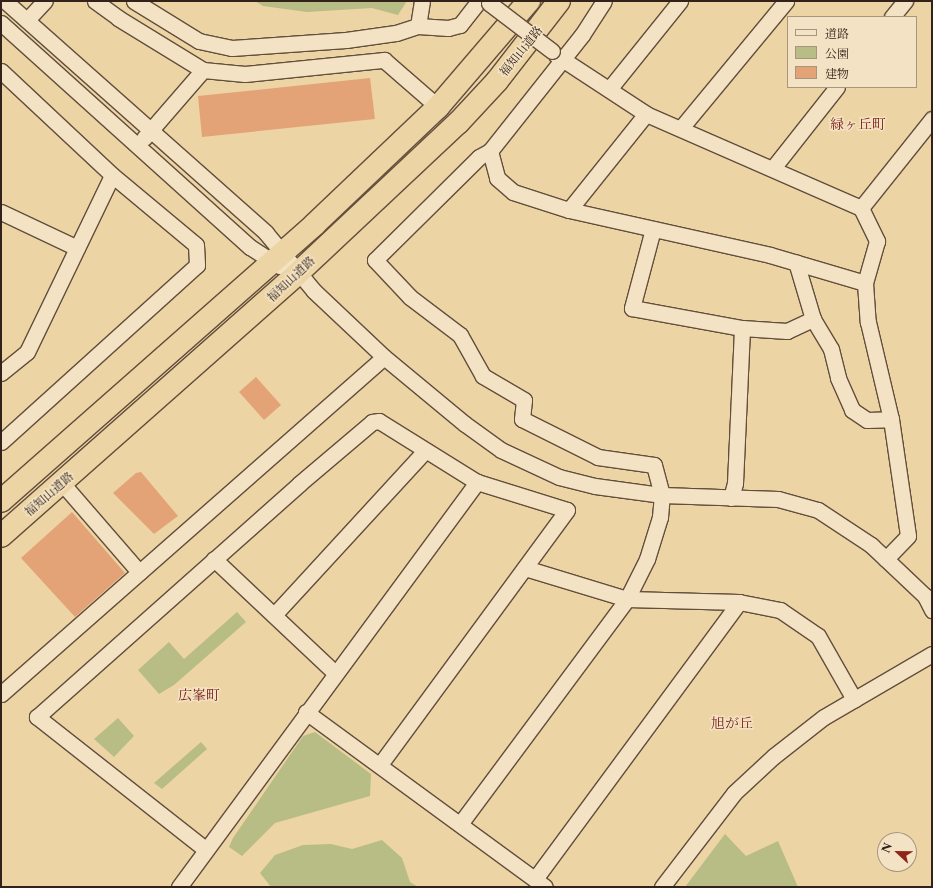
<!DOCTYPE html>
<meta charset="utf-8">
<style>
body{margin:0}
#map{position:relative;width:933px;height:888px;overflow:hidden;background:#edd4a4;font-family:"Libre Caslon Text","Noto Serif JP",serif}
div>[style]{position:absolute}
.green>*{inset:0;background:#b8bd86}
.building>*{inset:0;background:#e4a377}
.roads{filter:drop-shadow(1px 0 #624e3c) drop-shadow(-1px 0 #624e3c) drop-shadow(0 1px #624e3c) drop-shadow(0 -1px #624e3c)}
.minor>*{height:15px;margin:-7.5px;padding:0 7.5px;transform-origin:7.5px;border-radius:7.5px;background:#f3e3c4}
.highway>*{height:22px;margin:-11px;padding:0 11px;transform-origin:11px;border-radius:11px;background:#edd4a4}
.bridges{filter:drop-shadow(1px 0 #624e3c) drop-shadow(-1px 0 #624e3c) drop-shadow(0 1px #624e3c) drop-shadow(0 -1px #624e3c)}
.minor-bridge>*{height:15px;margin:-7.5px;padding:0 7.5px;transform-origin:7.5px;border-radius:7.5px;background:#f3e3c4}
span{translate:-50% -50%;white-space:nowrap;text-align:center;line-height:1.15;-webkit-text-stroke:3px #f3e3c4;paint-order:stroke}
.street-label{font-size:12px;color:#332219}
.quarter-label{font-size:14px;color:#7a1f14}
.frame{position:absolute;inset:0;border:2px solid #332219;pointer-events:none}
.legend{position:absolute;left:787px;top:16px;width:130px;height:72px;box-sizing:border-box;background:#f3e3c4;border:1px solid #a69680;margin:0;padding:5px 7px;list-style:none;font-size:12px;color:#332219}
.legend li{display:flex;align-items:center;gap:8px;height:20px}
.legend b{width:20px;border:1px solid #a69680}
.north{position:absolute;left:877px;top:832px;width:40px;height:40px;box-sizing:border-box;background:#f3e3c4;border:1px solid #a69680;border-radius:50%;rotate:292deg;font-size:11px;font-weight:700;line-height:16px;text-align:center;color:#332219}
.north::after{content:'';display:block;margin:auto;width:14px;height:18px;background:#8f2418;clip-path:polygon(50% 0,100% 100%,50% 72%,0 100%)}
</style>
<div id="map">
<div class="green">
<i style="clip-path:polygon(255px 1px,407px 1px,398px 15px,372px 8px,307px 12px,263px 6px)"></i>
<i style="clip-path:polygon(237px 612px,246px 622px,174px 685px,159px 694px,138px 670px,169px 642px,184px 659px)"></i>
<i style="clip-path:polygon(118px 718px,134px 736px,114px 757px,94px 739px)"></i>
<i style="clip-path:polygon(315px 732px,371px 774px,370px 796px,275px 823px,242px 856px,229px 847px,233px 838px,303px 736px)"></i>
<i style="clip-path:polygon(201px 742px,207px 749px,162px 789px,154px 783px)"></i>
<i style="clip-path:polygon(725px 834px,746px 856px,778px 841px,798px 887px,685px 887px)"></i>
<i style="clip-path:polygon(382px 840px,402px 858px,410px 882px,418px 887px,271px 887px,260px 873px,275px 855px,303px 845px,331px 844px,352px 849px)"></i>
</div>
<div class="building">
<i style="clip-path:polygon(370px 78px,375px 119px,202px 137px,198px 96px)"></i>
<i style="clip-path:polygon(256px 377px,281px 405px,264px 420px,239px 392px)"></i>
<i style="clip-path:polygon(141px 472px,178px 516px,154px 534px,113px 493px,136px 473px)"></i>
<i style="clip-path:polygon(72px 512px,125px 573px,75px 617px,21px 558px)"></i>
</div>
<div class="roads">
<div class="minor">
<i style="left:5px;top:1px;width:349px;rotate:41.6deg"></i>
<i style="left:266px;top:233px;width:75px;rotate:50.4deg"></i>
<i style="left:314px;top:291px;width:96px;rotate:43.3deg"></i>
<i style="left:384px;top:357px;width:105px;rotate:39.6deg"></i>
<i style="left:465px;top:424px;width:44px;rotate:35.8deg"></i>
<i style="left:501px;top:450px;width:64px;rotate:25deg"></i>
<i style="left:559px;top:477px;width:37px;rotate:14deg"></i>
<i style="left:595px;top:486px;width:68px;rotate:7.7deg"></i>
<i style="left:662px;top:495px;width:116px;rotate:2deg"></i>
<i style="left:778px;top:499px;width:41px;rotate:15.4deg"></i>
<i style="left:818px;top:510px;width:64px;rotate:33.4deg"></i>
<i style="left:871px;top:545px;width:74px;rotate:43.4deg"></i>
<i style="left:925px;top:596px;width:16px;rotate:63deg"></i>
<i style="left:95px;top:1px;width:29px;rotate:36deg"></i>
<i style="left:118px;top:18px;width:100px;rotate:31.5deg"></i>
<i style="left:134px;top:1px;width:76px;rotate:31.6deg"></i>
<i style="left:199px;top:41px;width:34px;rotate:12deg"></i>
<i style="left:232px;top:48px;width:114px;rotate:-4deg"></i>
<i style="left:346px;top:40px;width:50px;rotate:-8deg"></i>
<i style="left:396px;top:33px;width:23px;rotate:-18deg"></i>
<i style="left:418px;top:26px;width:30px;rotate:4deg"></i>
<i style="left:448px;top:28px;width:12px;rotate:-14deg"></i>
<i style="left:460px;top:25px;width:31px;rotate:-52deg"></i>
<i style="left:892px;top:17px;width:21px;rotate:-51deg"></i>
<i style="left:27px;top:20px;width:26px;rotate:-47deg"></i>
<i style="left:1px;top:23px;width:335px;rotate:42deg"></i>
<i style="left:250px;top:247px;width:35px;rotate:33deg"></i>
<i style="left:418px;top:26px;width:25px;rotate:-81deg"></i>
<i style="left:556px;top:55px;width:108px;rotate:33.2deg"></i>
<i style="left:646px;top:114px;width:235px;rotate:23.6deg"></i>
<i style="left:861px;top:208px;width:37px;rotate:64deg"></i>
<i style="left:877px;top:241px;width:44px;rotate:105.9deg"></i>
<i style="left:1px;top:71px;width:152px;rotate:43.1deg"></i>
<i style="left:112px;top:175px;width:109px;rotate:39.8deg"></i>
<i style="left:196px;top:245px;width:20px;rotate:87deg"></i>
<i style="left:197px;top:265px;width:264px;rotate:137.9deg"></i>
<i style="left:610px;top:88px;width:112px;rotate:-51.2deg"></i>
<i style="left:681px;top:128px;width:165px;rotate:-50.4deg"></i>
<i style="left:144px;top:138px;width:90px;rotate:-49.1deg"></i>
<i style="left:203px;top:70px;width:42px;rotate:5.4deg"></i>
<i style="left:245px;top:74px;width:140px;rotate:-5.8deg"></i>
<i style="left:384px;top:60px;width:72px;rotate:41deg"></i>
<i style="left:490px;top:151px;width:28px;rotate:75deg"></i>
<i style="left:497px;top:178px;width:21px;rotate:41deg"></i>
<i style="left:513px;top:192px;width:59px;rotate:17.8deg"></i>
<i style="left:569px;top:210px;width:206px;rotate:12.6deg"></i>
<i style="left:770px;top:255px;width:99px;rotate:16.4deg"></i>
<i style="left:865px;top:283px;width:39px;rotate:86deg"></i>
<i style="left:868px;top:322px;width:100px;rotate:76.7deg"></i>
<i style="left:891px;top:419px;width:118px;rotate:81.7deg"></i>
<i style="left:908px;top:536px;width:32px;rotate:134deg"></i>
<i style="left:773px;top:168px;width:103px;rotate:-51.7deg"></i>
<i style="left:861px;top:208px;width:114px;rotate:-51.4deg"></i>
<i style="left:569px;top:210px;width:123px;rotate:-51.3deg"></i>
<i style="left:1px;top:212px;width:84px;rotate:25.3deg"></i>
<i style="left:653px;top:229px;width:82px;rotate:104.9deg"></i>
<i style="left:632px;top:308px;width:112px;rotate:10.3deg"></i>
<i style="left:742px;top:328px;width:45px;rotate:3.8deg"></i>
<i style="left:787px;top:331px;width:29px;rotate:-25deg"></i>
<i style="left:813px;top:319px;width:59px;rotate:-106.6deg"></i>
<i style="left:813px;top:319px;width:35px;rotate:59deg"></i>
<i style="left:831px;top:349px;width:30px;rotate:76deg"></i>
<i style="left:838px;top:378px;width:35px;rotate:66deg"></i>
<i style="left:852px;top:410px;width:18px;rotate:34deg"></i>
<i style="left:867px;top:420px;width:24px;rotate:-2deg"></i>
<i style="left:1px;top:373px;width:33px;rotate:-39deg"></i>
<i style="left:27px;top:352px;width:196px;rotate:-64.3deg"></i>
<i style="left:62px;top:483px;width:118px;rotate:49.1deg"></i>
<i style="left:731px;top:498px;width:16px;rotate:-75deg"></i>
<i style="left:735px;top:483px;width:155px;rotate:-87.4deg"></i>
<i style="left:214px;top:559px;width:165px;rotate:43.3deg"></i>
<i style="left:525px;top:568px;width:107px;rotate:16.9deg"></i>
<i style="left:627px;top:599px;width:112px;rotate:1.5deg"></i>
<i style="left:739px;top:602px;width:42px;rotate:11deg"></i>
<i style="left:780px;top:610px;width:46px;rotate:34.4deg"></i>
<i style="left:818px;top:636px;width:73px;rotate:60.3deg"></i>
<i style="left:274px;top:615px;width:223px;rotate:-47.4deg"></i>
<i style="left:1px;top:694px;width:510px;rotate:-41.34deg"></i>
<i style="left:306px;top:712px;width:296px;rotate:36.2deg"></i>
<i style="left:460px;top:824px;width:280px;rotate:-53.4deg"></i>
<i style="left:627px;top:599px;width:45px;rotate:-63.4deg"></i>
<i style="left:647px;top:559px;width:44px;rotate:-72.8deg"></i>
<i style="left:660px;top:517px;width:22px;rotate:-85deg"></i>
<i style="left:662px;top:495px;width:31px;rotate:-105deg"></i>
<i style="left:654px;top:465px;width:57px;rotate:-171.9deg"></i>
<i style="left:598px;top:457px;width:85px;rotate:-153.4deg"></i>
<i style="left:522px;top:419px;width:19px;rotate:-84deg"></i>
<i style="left:524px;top:400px;width:48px;rotate:-149.7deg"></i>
<i style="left:483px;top:376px;width:47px;rotate:-119.3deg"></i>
<i style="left:460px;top:335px;width:63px;rotate:-142.8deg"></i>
<i style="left:410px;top:297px;width:51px;rotate:-133.4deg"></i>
<i style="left:375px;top:260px;width:146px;rotate:-44.7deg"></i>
<i style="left:479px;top:157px;width:13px;rotate:-29deg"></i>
<i style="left:490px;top:151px;width:148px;rotate:-51.6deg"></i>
<i style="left:582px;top:35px;width:40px;rotate:-57.1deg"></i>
<i style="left:205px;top:849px;width:214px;rotate:-141.8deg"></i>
<i style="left:37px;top:717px;width:351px;rotate:-41.6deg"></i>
<i style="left:299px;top:484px;width:96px;rotate:-40.3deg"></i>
<i style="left:372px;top:422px;width:7px;rotate:-8deg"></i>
<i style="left:379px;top:421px;width:115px;rotate:31.9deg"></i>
<i style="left:477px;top:482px;width:94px;rotate:17.3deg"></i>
<i style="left:567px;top:510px;width:316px;rotate:126.3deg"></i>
<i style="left:535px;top:879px;width:344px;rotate:-53.6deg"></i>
<i style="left:179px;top:887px;width:503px;rotate:-53.65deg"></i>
<i style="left:662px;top:887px;width:118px;rotate:-52.5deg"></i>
<i style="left:734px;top:793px;width:54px;rotate:-42.8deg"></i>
<i style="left:774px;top:756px;width:63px;rotate:-38deg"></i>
<i style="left:824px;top:717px;width:125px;rotate:-30.3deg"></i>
</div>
<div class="highway">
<i style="left:1px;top:501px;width:419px;rotate:-41.4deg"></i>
<i style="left:315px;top:224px;width:170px;rotate:-43.6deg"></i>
<i style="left:438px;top:107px;width:140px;rotate:-49.4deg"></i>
<i style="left:1px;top:536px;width:397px;rotate:-41.5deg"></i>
<i style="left:298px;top:273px;width:219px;rotate:-43.2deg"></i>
<i style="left:458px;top:123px;width:57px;rotate:-47.1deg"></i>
<i style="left:497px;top:81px;width:101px;rotate:-52.2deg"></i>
</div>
</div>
<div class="bridges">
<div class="minor-bridge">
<i style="left:489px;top:3px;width:79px;rotate:37.3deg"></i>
</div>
</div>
<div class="street-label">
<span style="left:521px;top:51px;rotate:-51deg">福知山道路</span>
<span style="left:291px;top:279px;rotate:-43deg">福知山道路</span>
<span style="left:49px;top:494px;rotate:-41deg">福知山道路</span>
</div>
<div class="quarter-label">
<span style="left:858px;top:124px">緑ヶ丘町</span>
<span style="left:199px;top:695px">広峯町</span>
<span style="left:732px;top:723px">旭が丘</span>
</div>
<div class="frame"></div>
<ul class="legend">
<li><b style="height:5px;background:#f3e3c4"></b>道路</li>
<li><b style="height:11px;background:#b8bd86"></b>公園</li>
<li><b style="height:11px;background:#e4a377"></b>建物</li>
</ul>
<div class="north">N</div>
</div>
